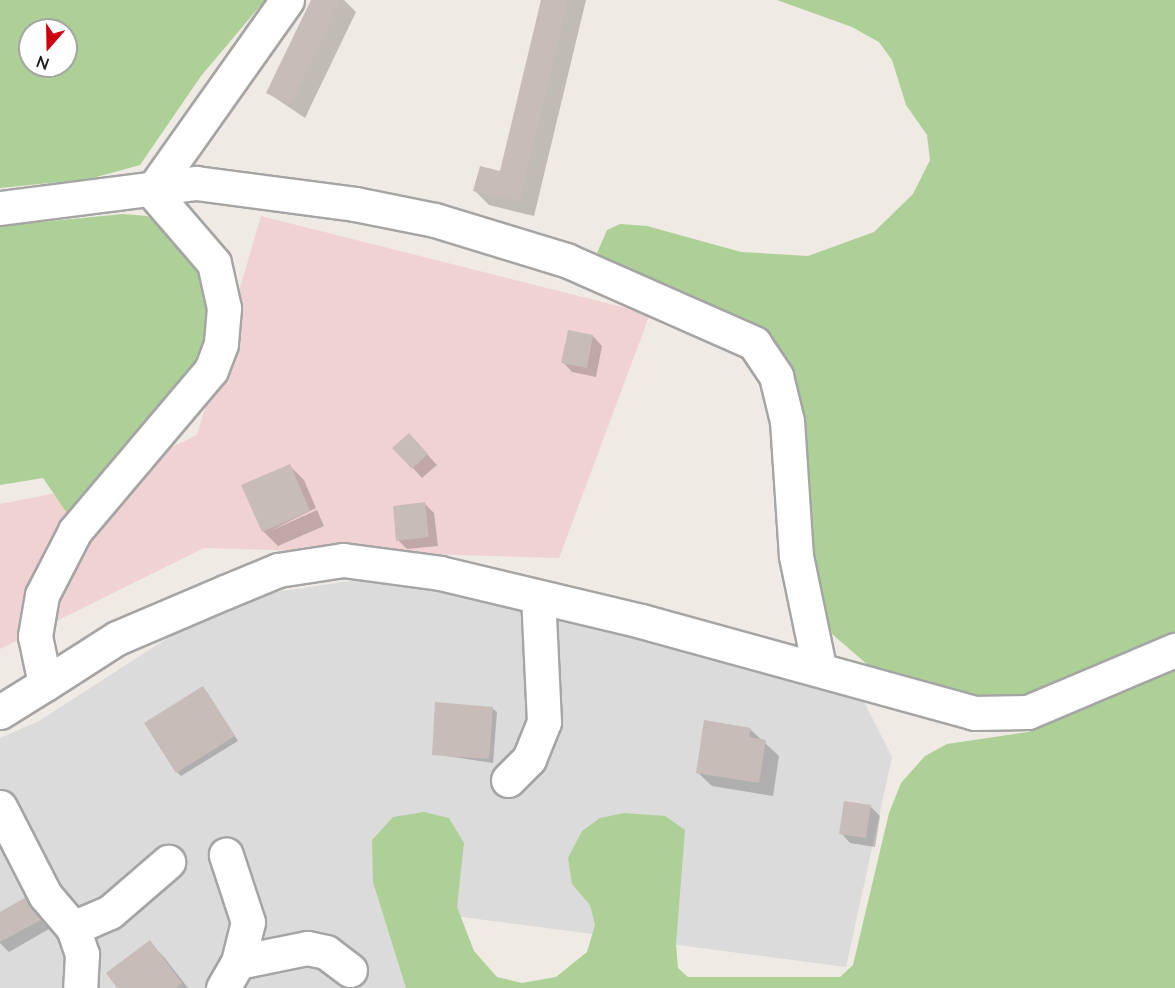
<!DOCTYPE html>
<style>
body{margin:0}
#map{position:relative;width:1175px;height:988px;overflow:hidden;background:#efeae3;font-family:Lato,sans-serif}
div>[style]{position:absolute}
.residential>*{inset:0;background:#dcdbdb}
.commercial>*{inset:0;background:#f1d2d3}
.forest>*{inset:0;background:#acd096}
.shadow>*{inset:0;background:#0003}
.building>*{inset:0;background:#c7bcb7}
.roads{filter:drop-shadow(2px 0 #a5a5a5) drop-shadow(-2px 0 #a5a5a5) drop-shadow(0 2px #a5a5a5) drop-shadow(0 -2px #a5a5a5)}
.minor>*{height:33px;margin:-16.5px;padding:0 16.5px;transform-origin:16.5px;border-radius:16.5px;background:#fff}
span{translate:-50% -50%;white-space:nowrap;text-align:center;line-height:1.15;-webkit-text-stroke:4.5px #fff;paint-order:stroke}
.north{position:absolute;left:18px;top:18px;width:60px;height:60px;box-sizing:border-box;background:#fff;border:2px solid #a5a5a5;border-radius:50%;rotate:200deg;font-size:16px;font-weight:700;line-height:24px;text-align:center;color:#1e1e1e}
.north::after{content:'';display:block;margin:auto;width:21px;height:27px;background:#cc0010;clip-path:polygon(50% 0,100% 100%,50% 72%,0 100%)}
</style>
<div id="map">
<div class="residential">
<i style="clip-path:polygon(416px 571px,855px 684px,892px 757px,846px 967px,454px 916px,441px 988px,0 988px,0 738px,39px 721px,228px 599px)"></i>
</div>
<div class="commercial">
<i style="clip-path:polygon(261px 216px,650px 314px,559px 558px,204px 548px,0 649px,0 504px,92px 486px,197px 435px)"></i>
</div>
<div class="forest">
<i style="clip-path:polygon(evenodd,0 0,265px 0,201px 76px,140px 165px,89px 179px,0 188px,0 0,30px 30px,66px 30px,66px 66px,30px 66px,30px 30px)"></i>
<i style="clip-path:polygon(777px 0,1175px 0,1175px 633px,1027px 695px,973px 697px,868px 665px,832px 634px,812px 557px,804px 420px,790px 376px,597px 253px,607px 230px,620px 224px,647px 226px,741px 252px,808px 256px,874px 232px,913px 194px,930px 160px,927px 135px,906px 105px,892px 60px,879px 42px,852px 27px)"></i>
<i style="clip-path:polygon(123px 214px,147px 216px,163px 225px,200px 267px,209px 308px,205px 341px,195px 370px,69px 516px,43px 478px,0 485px,0 226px)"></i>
<i style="clip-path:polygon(1175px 666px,1175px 988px,406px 988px,373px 882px,372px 840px,393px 817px,424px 812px,449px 818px,464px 843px,457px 907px,474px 951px,497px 977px,522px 983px,556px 977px,587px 952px,595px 925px,590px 905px,572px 884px,568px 858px,582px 831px,600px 818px,624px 813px,665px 816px,685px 830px,676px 944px,678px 968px,688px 977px,840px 977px,853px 965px,889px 813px,901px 783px,925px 756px,947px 744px,1028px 732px)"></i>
</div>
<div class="shadow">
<i style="clip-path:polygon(313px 0,344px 0,356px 12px,305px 118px,268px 93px)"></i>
<i style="clip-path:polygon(543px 0,586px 0,534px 216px,489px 205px,475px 191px,501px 173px)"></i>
<i style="clip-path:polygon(593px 336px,602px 346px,596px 377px,572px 372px,563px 362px)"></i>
<i style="clip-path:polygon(418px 444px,437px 465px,422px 478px,413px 468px)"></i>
<i style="clip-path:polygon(290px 466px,304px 480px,316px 508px,268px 532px,317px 510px,324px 526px,278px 546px,263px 531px,243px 485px)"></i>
<i style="clip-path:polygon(425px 504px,434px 513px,438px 546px,407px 549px,398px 540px)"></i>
<i style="clip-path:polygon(207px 692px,238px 741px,181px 776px,177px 772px)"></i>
<i style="clip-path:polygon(492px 708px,497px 712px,493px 763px,434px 754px)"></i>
<i style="clip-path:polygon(750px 729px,779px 756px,773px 796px,712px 786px,697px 772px)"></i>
<i style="clip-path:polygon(871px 807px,880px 816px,875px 847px,850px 843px,841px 833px)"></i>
<i style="clip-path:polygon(37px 908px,49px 929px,9px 952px,0 943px,0 914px)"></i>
<i style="clip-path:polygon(149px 942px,164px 957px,188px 988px,119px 988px)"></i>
</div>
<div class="building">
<i style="clip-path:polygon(311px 0,341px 0,291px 105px,266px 93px)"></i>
<i style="clip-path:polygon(541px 0,568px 0,520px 202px,473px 191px,480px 166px,500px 171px)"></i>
<i style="clip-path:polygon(568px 330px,593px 335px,587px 368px,561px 363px)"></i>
<i style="clip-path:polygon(409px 433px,428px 454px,412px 469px,392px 448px)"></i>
<i style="clip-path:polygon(290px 464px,310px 511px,262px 532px,241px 485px)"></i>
<i style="clip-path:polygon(425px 502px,429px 537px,396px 541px,393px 506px)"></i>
<i style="clip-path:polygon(203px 686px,235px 736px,176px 773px,144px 723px)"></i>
<i style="clip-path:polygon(435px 702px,493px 707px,489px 759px,432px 755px)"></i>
<i style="clip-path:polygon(704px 720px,751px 728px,749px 737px,766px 740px,759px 783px,696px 773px)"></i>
<i style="clip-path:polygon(844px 801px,871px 805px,866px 838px,839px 834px)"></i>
<i style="clip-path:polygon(28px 896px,41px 920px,0 942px,0 912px)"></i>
<i style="clip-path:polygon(150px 940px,182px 983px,176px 988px,117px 988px,106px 973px)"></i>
</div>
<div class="roads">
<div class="minor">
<i style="left:287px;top:0;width:234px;rotate:125.3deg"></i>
<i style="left:152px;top:191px;width:95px;rotate:49.3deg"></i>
<i style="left:214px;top:263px;width:46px;rotate:77.5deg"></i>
<i style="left:224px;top:308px;width:36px;rotate:95deg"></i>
<i style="left:221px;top:344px;width:28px;rotate:111deg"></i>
<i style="left:211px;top:370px;width:211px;rotate:130.2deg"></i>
<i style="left:75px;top:531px;width:72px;rotate:117.3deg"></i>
<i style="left:42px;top:595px;width:42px;rotate:99.7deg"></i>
<i style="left:35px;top:636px;width:49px;rotate:78.2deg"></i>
<i style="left:45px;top:684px;width:85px;rotate:-32.6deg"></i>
<i style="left:117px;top:638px;width:117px;rotate:-23.1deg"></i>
<i style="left:225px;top:592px;width:57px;rotate:-22.5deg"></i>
<i style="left:278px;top:570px;width:66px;rotate:-8.7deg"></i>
<i style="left:343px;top:560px;width:98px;rotate:7.6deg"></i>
<i style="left:440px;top:573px;width:207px;rotate:13.4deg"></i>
<i style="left:641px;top:621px;width:345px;rotate:15.4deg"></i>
<i style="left:974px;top:713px;width:54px;rotate:-1.1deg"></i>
<i style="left:1028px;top:712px;width:160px;rotate:-22.9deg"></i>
<i style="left:0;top:208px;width:198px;rotate:-7.3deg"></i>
<i style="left:196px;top:183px;width:160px;rotate:7.5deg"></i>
<i style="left:355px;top:204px;width:82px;rotate:11.3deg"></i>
<i style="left:435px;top:220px;width:137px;rotate:17deg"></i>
<i style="left:566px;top:260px;width:206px;rotate:23.8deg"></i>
<i style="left:754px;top:343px;width:40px;rotate:56deg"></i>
<i style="left:776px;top:376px;width:46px;rotate:76.3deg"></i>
<i style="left:787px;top:421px;width:135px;rotate:86.2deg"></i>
<i style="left:796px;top:556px;width:113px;rotate:78.3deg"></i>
<i style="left:0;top:712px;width:53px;rotate:-31.9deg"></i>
<i style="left:508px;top:780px;width:30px;rotate:-45deg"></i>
<i style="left:529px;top:759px;width:40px;rotate:-68deg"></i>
<i style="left:544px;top:722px;width:125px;rotate:-92.7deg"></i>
<i style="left:0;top:807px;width:99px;rotate:62.9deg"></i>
<i style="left:45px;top:895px;width:43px;rotate:49.7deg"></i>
<i style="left:73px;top:928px;width:40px;rotate:-23.4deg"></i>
<i style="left:110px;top:912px;width:77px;rotate:-40.8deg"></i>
<i style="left:73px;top:928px;width:28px;rotate:71deg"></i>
<i style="left:82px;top:954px;width:34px;rotate:93deg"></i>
<i style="left:238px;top:962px;width:70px;rotate:-11.5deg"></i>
<i style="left:307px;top:948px;width:19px;rotate:12deg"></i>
<i style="left:326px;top:952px;width:30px;rotate:37deg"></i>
<i style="left:223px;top:988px;width:30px;rotate:-60deg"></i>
<i style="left:238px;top:962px;width:41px;rotate:-76deg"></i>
<i style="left:248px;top:922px;width:71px;rotate:-108.2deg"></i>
</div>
</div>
<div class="north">N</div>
</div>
